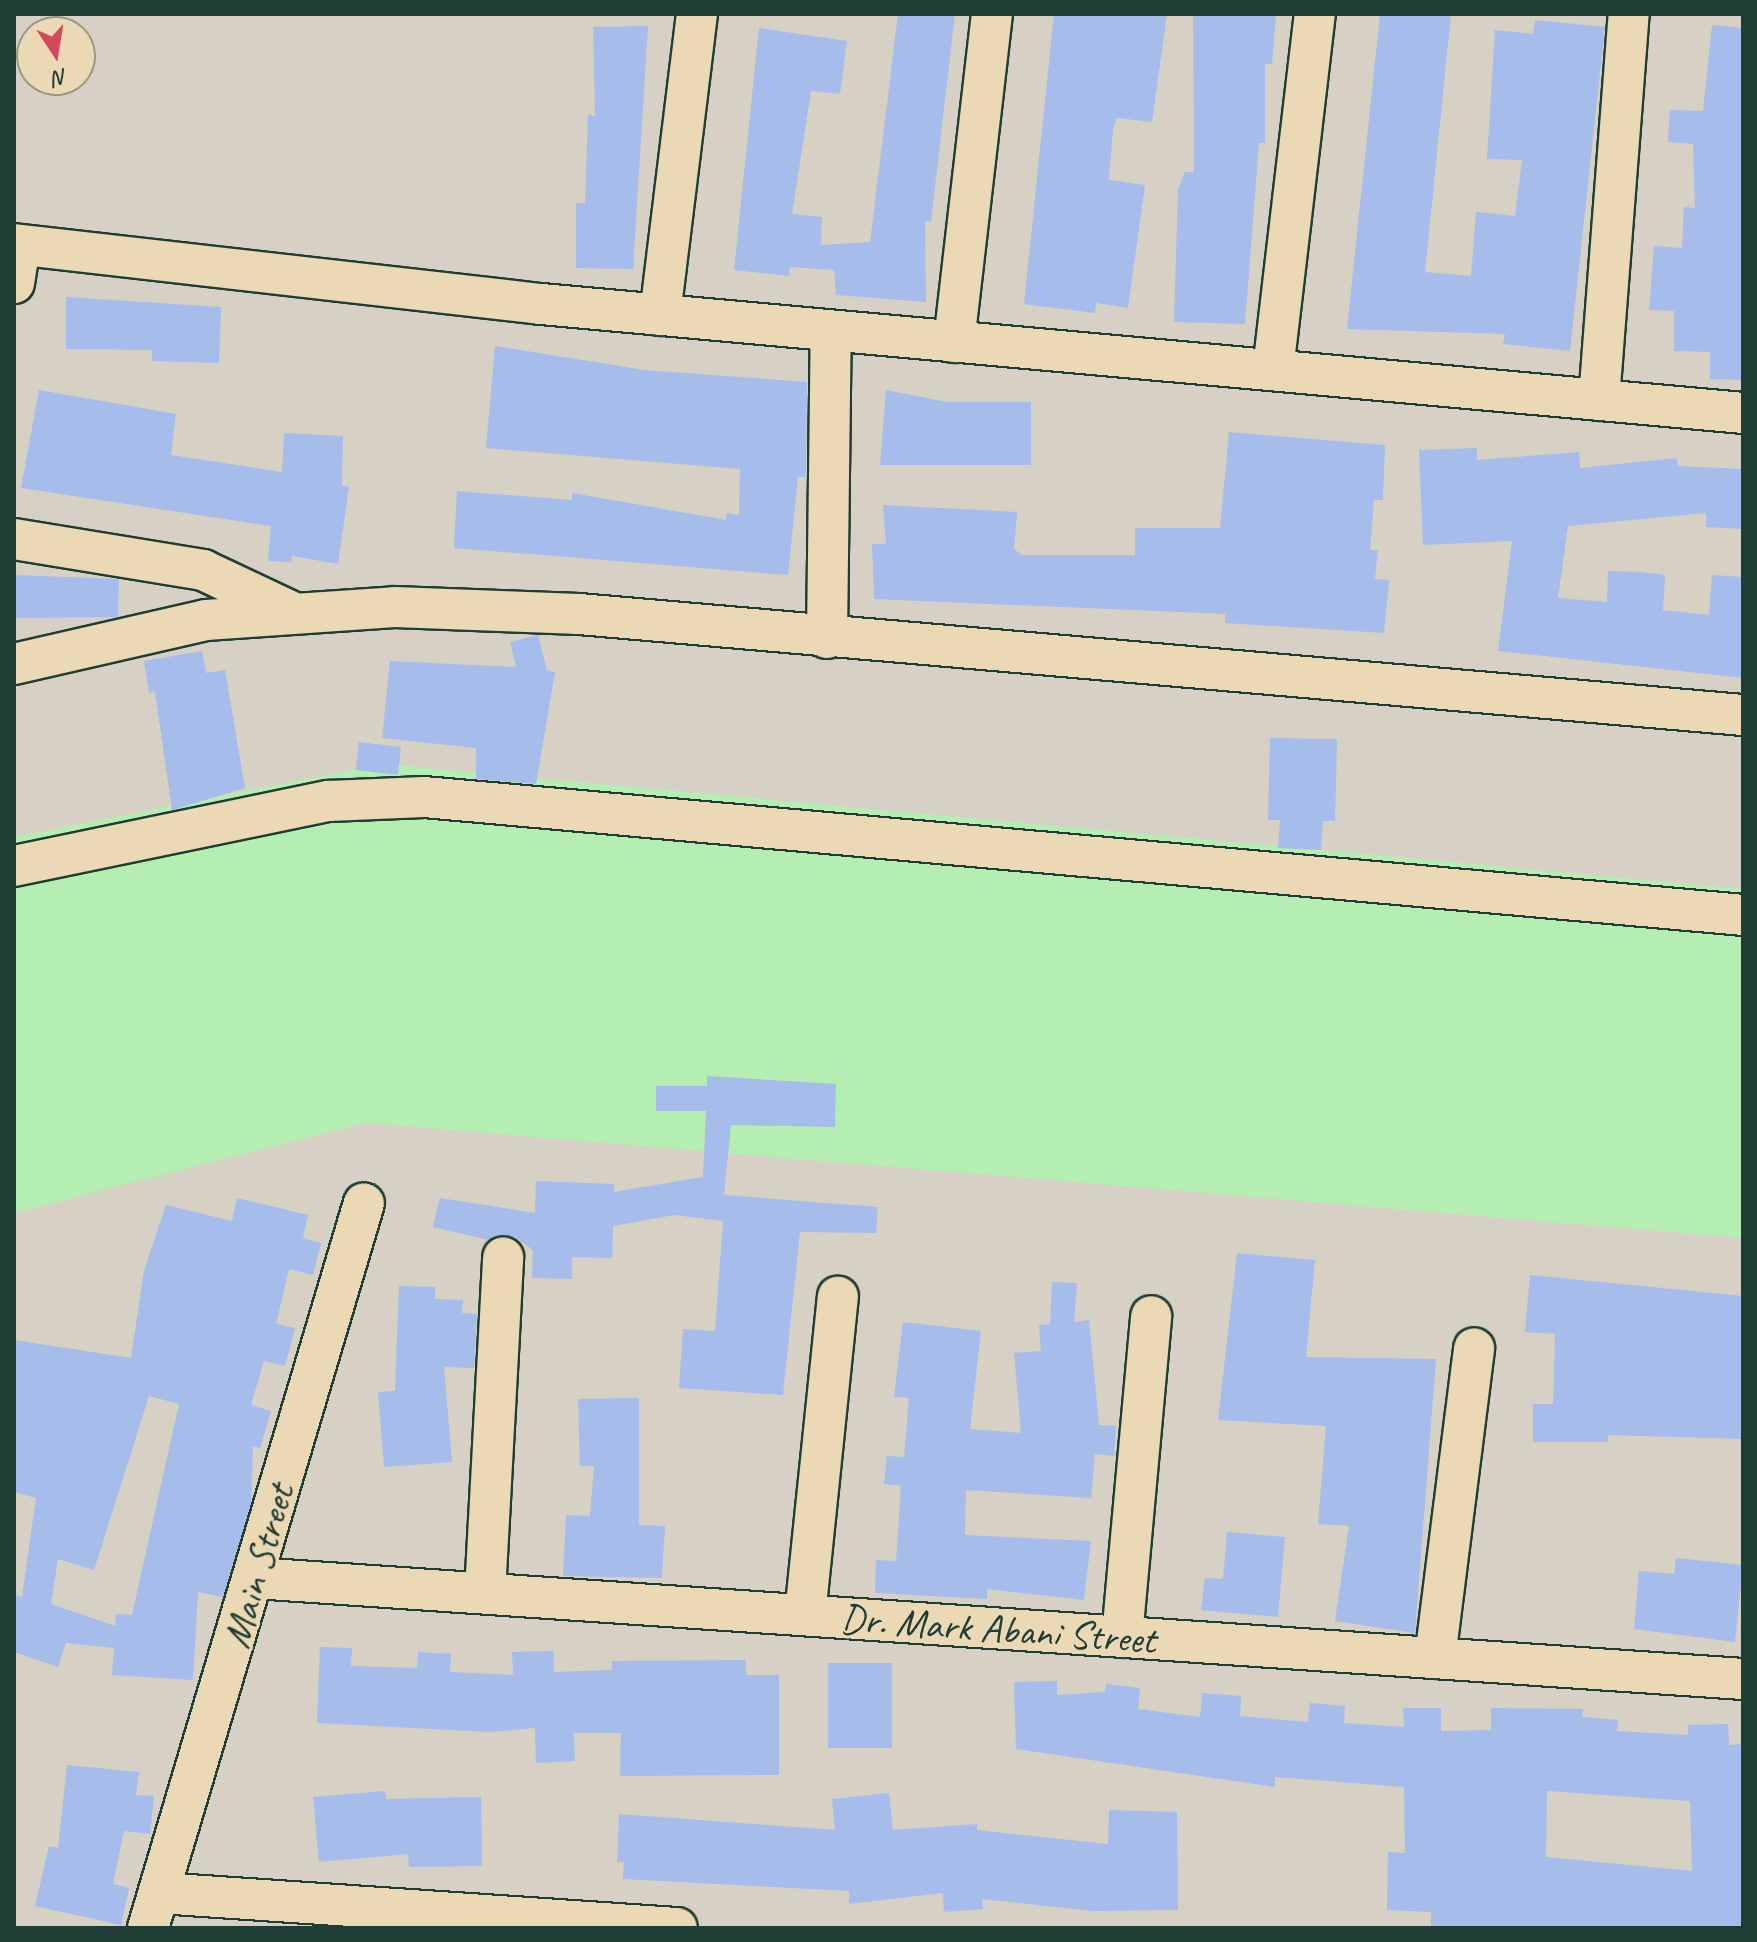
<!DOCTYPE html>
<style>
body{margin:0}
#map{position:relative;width:1757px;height:1942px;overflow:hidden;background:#d6d0c5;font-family:Caveat,sans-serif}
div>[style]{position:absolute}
.green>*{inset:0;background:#b5eeb2}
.building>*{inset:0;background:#a6bcea}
.roads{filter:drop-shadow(2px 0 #1f3d34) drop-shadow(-2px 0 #1f3d34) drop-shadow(0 2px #1f3d34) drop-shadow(0 -2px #1f3d34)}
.minor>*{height:40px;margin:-20px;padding:0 20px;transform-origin:20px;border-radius:20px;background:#ebd8b5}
span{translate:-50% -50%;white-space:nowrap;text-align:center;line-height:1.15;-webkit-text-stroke:6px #ebd8b5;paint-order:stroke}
.street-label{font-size:40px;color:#1f3d34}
.frame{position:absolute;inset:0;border:16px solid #1f3d34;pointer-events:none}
.north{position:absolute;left:16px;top:16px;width:80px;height:80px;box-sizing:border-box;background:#ebd8b5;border:2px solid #999a81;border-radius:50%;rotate:168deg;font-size:22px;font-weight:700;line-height:32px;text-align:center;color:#1f3d34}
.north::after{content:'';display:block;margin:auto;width:28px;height:36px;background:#d1495b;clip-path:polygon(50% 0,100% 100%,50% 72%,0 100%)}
</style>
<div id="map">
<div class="green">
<i style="clip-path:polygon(382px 764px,1743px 889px,1743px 1238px,365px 1123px,14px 1213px,14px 837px)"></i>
</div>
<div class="building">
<i style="clip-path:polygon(898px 14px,955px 14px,931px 221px,925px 221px,926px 302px,836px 295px,834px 270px,790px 267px,789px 276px,734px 270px,759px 28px,847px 41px,840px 94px,811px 91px,792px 214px,822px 217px,821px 245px,870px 242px)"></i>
<i style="clip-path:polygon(1054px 14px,1167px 14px,1152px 122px,1117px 118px,1113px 129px,1109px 180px,1145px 185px,1128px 308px,1096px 303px,1095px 313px,1024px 304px)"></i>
<i style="clip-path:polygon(1193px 14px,1276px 14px,1272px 64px,1265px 64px,1265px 143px,1259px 143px,1245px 324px,1174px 322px,1178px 190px,1185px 172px,1194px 172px)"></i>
<i style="clip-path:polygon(1380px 14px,1451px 14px,1425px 272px,1471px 276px,1476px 212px,1515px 216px,1522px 160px,1487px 159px,1495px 30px,1533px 34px,1535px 20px,1605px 27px,1570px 351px,1503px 344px,1505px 334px,1347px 329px)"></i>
<i style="clip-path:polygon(1712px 25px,1743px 28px,1743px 380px,1710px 379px,1710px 352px,1674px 351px,1674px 311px,1649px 310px,1654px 246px,1682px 248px,1684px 207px,1695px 208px,1693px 144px,1668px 142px,1670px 110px,1703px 111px)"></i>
<i style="clip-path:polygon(648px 26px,633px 269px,576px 268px,576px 203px,585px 203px,588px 115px,595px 116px,593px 27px)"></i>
<i style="clip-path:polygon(66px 297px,221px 307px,219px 363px,152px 361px,152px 350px,66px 349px)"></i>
<i style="clip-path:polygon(495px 346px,644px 370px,807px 382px,806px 477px,798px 477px,788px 575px,454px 548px,457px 491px,572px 500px,572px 493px,726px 520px,727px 513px,739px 515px,740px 469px,486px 448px)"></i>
<i style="clip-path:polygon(39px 390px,176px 414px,171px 455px,282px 472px,284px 433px,343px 436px,342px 486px,349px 486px,338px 564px,292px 556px,291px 562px,268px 561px,271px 526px,21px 488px)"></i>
<i style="clip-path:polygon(886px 390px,947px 402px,1031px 402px,1031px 465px,880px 465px)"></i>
<i style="clip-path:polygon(1229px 432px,1385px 445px,1383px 500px,1374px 500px,1370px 550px,1378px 550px,1375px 579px,1389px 580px,1384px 633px,1225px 623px,1225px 614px,874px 599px,872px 544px,886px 544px,883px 505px,1017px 512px,1014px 549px,1022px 555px,1135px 555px,1135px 528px,1220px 528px)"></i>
<i style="clip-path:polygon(1477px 448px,1477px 460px,1579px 452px,1580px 468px,1677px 458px,1678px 466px,1743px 469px,1743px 529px,1706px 527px,1706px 513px,1568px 526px,1558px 598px,1607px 602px,1608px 571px,1641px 572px,1665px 575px,1663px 610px,1709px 615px,1712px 575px,1743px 577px,1743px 678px,1498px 651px,1512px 541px,1423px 545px,1419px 450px)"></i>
<i style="clip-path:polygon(14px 575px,119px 579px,118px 617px,14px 618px)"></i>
<i style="clip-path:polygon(538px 635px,547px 671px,555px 672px,536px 784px,476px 779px,476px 748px,382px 738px,390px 661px,516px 667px,510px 642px)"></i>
<i style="clip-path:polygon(202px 651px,206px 673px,225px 670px,245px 788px,172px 810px,155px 692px,149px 693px,144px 661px)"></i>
<i style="clip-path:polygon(1270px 738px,1337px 739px,1335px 821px,1323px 821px,1321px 850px,1278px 848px,1280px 820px,1268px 820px)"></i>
<i style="clip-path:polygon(359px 742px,401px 747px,398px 775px,356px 770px)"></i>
<i style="clip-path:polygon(707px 1076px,836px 1084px,835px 1127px,731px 1125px,724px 1195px,878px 1207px,876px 1233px,800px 1232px,783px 1395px,679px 1388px,683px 1329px,715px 1331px,723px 1221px,674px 1215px,613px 1226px,612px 1258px,572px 1257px,572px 1279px,532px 1278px,533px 1250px,515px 1237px,489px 1240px,433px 1227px,440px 1198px,535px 1213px,536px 1181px,614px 1184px,614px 1192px,703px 1177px,706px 1111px,656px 1111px,656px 1086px,707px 1086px)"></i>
<i style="clip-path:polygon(evenodd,237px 1198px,308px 1215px,303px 1238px,321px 1243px,313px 1275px,289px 1269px,276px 1324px,295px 1328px,285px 1366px,264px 1361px,251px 1405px,271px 1411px,260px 1448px,253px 1446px,251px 1503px,223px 1597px,198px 1592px,193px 1680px,112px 1675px,114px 1648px,66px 1643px,58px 1667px,14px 1652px,14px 1595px,22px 1597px,36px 1498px,14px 1492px,14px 1340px,131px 1358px,144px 1270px,166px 1205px,232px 1221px,237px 1198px,149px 1396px,179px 1404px,132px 1615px,116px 1614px,115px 1626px,51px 1604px,58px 1559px,94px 1570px,149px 1396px)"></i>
<i style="clip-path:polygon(1237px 1253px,1315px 1260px,1306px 1357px,1436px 1359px,1415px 1633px,1335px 1621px,1349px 1526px,1318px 1524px,1326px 1426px,1218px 1420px)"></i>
<i style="clip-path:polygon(1530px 1275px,1743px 1296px,1743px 1439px,1608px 1435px,1608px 1442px,1533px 1442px,1533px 1404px,1553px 1404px,1555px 1334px,1525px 1332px)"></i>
<i style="clip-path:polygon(1052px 1282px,1077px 1283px,1074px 1322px,1089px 1320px,1099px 1425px,1116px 1426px,1114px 1456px,1095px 1454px,1091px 1498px,966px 1490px,965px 1535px,1091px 1541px,1084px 1600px,987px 1589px,987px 1599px,875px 1593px,876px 1560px,896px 1561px,901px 1486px,884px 1484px,887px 1456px,904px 1457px,909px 1398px,894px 1397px,903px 1322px,981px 1331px,970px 1429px,1021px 1433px,1014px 1353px,1041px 1351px,1039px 1325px,1050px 1324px)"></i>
<i style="clip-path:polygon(399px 1286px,435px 1287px,435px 1299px,463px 1300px,462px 1313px,477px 1314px,474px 1368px,444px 1367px,452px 1462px,384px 1467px,378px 1392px,395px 1391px)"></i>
<i style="clip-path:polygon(639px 1398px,639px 1525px,665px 1526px,662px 1578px,563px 1576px,566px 1515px,590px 1516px,594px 1466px,580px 1466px,578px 1399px)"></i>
<i style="clip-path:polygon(1227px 1532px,1285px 1537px,1278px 1617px,1201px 1610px,1205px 1578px,1223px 1579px)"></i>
<i style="clip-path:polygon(1676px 1558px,1743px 1565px,1735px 1642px,1634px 1629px,1639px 1571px,1674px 1574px)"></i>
<i style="clip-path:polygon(320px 1647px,352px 1648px,351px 1666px,417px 1668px,418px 1652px,451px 1654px,450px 1672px,513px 1675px,512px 1652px,553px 1651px,554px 1672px,612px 1670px,612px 1661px,746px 1660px,746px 1675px,779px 1675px,779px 1775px,620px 1776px,621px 1733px,574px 1733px,575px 1761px,536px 1763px,535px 1728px,489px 1732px,317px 1723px)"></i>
<i style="clip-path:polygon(828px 1663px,892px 1663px,892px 1748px,828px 1748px)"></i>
<i style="clip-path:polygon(evenodd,1057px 1681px,1057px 1695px,1105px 1692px,1106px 1684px,1140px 1688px,1138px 1709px,1200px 1717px,1202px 1693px,1241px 1696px,1240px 1716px,1308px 1722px,1310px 1703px,1345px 1706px,1344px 1723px,1404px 1727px,1403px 1708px,1441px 1708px,1441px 1731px,1491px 1730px,1491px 1708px,1583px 1709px,1582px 1717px,1618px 1720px,1617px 1731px,1688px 1735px,1688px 1725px,1728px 1724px,1729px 1745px,1743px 1744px,1743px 1928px,1431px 1928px,1431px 1912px,1387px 1910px,1388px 1852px,1405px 1853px,1404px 1787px,1275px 1777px,1275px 1787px,1016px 1749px,1014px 1682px,1057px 1681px,1547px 1791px,1690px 1801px,1692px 1871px,1546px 1857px,1547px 1791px)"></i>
<i style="clip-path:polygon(67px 1765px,139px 1772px,136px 1795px,154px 1796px,150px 1834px,124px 1831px,113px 1884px,129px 1888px,121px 1925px,35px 1906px,49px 1846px,58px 1848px)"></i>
<i style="clip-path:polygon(385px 1791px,386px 1799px,481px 1797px,482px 1866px,409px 1867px,408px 1854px,319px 1862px,313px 1797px)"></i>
<i style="clip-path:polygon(889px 1793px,893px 1830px,977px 1824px,977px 1830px,1108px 1844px,1109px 1810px,1177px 1812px,1178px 1910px,1093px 1911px,982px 1899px,983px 1909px,944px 1912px,943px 1893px,849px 1904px,849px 1891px,623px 1879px,624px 1862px,617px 1862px,619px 1814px,835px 1830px,832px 1799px)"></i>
</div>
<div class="roads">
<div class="minor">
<i style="left:14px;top:244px;width:530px;rotate:6.5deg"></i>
<i style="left:541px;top:304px;width:1207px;rotate:5.18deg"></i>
<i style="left:14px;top:283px;width:38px;rotate:-81deg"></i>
<i style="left:660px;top:315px;width:303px;rotate:-83deg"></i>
<i style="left:954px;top:342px;width:330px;rotate:-83.4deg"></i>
<i style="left:1273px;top:370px;width:358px;rotate:-83.3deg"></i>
<i style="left:1599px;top:400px;width:387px;rotate:-85.6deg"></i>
<i style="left:14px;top:539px;width:192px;rotate:9.3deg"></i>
<i style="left:203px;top:570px;width:101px;rotate:25.3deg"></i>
<i style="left:827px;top:638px;width:307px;rotate:-89.3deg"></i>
<i style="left:14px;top:664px;width:197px;rotate:-12.9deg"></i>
<i style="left:206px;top:620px;width:189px;rotate:-3.9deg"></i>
<i style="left:395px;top:607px;width:184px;rotate:2.2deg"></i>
<i style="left:579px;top:614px;width:1168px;rotate:4.96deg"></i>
<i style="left:14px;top:866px;width:322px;rotate:-11.7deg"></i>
<i style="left:329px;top:801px;width:95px;rotate:-2.4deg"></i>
<i style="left:424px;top:797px;width:1324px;rotate:5.11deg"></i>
<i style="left:254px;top:1578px;width:1492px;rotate:3.88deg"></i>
<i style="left:485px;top:1593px;width:336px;rotate:-86.9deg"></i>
<i style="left:805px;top:1615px;width:320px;rotate:-84.1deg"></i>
<i style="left:1122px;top:1637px;width:322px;rotate:-84.8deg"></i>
<i style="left:1435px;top:1658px;width:312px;rotate:-82.8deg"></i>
<i style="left:159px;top:1893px;width:519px;rotate:3.87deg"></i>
<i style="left:148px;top:1928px;width:756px;rotate:-73.41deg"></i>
</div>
</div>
<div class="street-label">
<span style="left:258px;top:1566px;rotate:-74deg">Main Street</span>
<span style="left:998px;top:1629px;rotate:4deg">Dr. Mark Abani Street</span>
</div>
<div class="frame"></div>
<div class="north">N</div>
</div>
